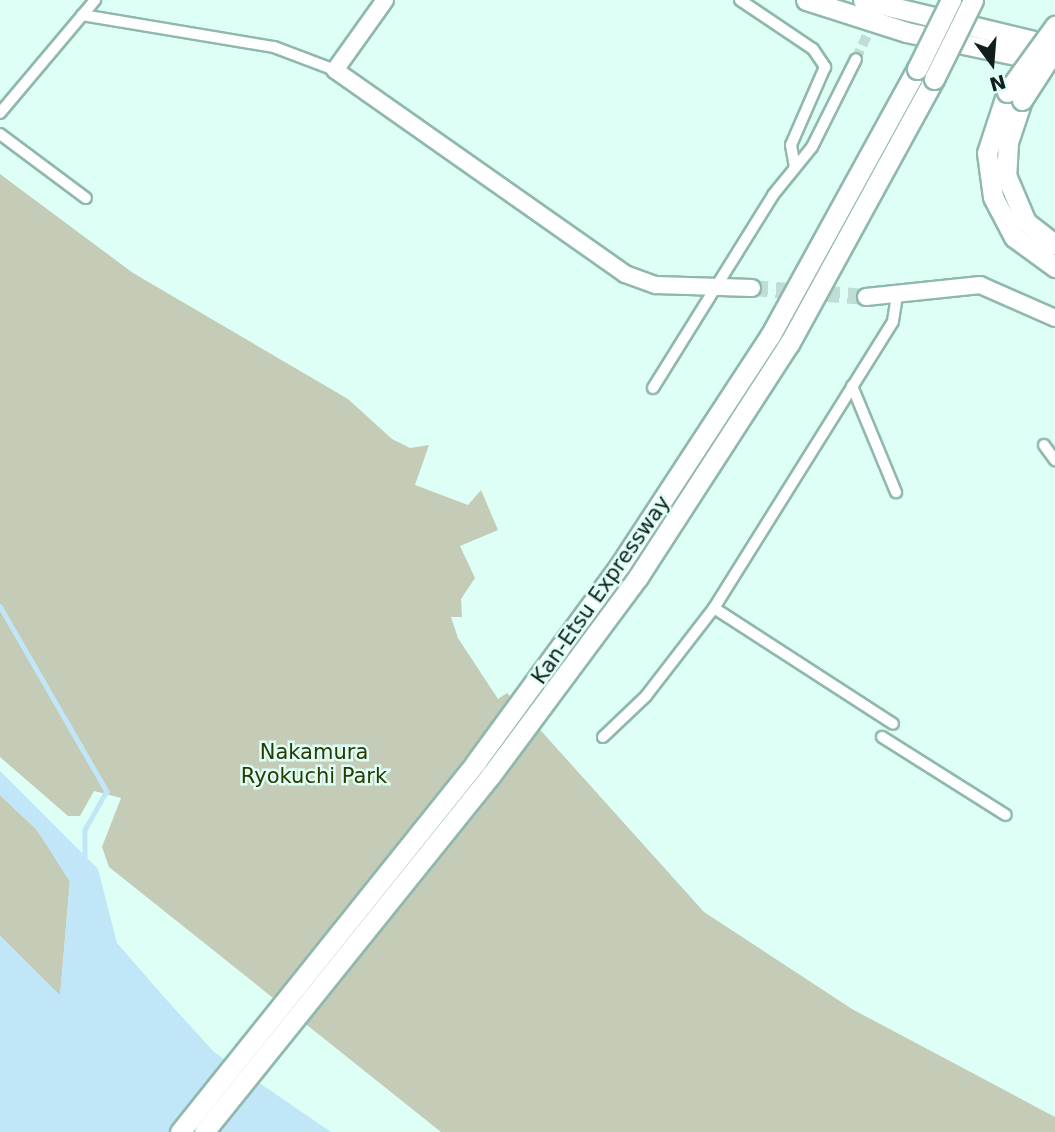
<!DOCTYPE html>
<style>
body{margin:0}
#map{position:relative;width:1055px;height:1132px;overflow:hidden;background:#defff5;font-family:"DejaVu Sans",sans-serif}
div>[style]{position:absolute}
.green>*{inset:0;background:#c4cbb7}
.water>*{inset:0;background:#c0e6f7}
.stream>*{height:4.5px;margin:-2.25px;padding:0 2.25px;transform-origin:2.25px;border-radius:2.25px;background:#c0e6f7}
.street-tunnel>*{height:10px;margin-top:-5px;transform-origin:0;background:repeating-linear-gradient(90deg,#bfddd4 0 10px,transparent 0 15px)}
.secondary-tunnel>*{height:16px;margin-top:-8px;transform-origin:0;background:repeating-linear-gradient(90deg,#bfddd4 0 16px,transparent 0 24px)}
.roads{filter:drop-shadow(2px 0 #90b8ac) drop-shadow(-2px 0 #90b8ac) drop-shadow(0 2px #90b8ac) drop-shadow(0 -2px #90b8ac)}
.street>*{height:10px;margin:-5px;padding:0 5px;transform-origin:5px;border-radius:5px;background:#fff}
.secondary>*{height:16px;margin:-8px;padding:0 8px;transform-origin:8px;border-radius:8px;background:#fff}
.highway>*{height:19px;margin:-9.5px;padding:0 9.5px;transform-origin:9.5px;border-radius:9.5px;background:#fff}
.bridges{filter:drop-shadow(2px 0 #90b8ac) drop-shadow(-2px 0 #90b8ac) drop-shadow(0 2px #90b8ac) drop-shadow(0 -2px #90b8ac)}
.highway-bridge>*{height:19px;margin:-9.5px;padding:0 9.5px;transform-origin:9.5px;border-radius:9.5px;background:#fff}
span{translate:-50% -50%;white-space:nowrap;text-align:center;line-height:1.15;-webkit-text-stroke:5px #defff5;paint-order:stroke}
.street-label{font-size:21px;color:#101f1b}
.park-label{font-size:21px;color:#2c3903}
.north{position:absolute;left:957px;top:28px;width:70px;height:70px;-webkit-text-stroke:5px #defff5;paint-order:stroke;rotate:164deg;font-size:19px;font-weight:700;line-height:28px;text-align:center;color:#101f1b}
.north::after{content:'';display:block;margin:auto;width:24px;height:32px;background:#101f1b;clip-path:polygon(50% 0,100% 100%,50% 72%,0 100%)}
</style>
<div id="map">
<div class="green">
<i style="clip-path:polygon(0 174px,133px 273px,348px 399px,392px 439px,410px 448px,429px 445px,415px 485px,468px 505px,481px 490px,498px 530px,460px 546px,475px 578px,461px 599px,462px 617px,451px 617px,458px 638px,498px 699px,507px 693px,704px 912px,852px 1009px,1055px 1117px,1055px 1132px,441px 1132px,109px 867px,102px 847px,121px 798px,94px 791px,80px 816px,68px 816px,0 757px)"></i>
<i style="clip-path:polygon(0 795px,37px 830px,70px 881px,60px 996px,0 936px)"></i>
</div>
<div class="water">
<i style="clip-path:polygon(0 771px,98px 869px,117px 943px,164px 997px,214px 1052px,331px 1132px,0 1132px,0 936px,60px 995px,70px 882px,37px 830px,0 795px)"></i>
</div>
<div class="stream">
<i style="left:0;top:606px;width:214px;rotate:60deg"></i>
<i style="left:107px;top:791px;width:45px;rotate:119.4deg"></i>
<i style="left:85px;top:830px;width:29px;rotate:90deg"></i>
</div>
<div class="street-tunnel">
<i style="left:856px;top:59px;width:45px;rotate:-65.1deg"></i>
</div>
<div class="secondary-tunnel">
<i style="left:752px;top:288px;width:114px;rotate:4.5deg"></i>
</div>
<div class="roads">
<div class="street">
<i style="left:740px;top:0;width:88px;rotate:33.9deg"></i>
<i style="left:813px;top:49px;width:22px;rotate:56deg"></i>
<i style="left:825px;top:67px;width:85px;rotate:113.6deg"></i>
<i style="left:791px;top:145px;width:23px;rotate:80deg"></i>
<i style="left:82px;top:15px;width:195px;rotate:9.5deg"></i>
<i style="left:274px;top:47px;width:65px;rotate:20.7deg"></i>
<i style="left:0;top:113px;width:148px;rotate:-49.9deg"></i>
<i style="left:0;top:134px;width:107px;rotate:36.7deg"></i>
<i style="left:852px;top:386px;width:115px;rotate:67.5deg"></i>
<i style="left:653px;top:388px;width:227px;rotate:-58.1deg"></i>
<i style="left:773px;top:195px;width:62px;rotate:-50.9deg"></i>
<i style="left:812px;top:147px;width:98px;rotate:-63.4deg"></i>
<i style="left:1044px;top:445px;width:19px;rotate:54deg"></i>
<i style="left:714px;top:608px;width:213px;rotate:32.9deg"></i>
<i style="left:603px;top:737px;width:59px;rotate:-43.6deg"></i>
<i style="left:646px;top:696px;width:111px;rotate:-52.3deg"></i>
<i style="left:714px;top:608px;width:338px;rotate:-58deg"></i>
<i style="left:893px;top:321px;width:25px;rotate:-81deg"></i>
<i style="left:882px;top:737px;width:146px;rotate:32.2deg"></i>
</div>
<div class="secondary">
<i style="left:385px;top:0;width:86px;rotate:125.5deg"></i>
<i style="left:335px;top:70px;width:355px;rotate:35.1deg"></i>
<i style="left:625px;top:274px;width:33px;rotate:20deg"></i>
<i style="left:656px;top:285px;width:96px;rotate:1.8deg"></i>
<i style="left:866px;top:297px;width:115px;rotate:-6deg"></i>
<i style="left:980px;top:285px;width:82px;rotate:23.7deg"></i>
</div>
<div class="highway">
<i style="left:806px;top:0;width:105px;rotate:17.7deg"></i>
<i style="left:906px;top:32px;width:141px;rotate:11.9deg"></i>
<i style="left:863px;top:0;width:197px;rotate:13.5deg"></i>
<i style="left:1007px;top:92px;width:64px;rotate:108.2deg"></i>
<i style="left:987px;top:153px;width:44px;rotate:82.2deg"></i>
<i style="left:993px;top:197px;width:45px;rotate:62.3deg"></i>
<i style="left:1014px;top:237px;width:51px;rotate:36.2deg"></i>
<i style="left:1022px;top:100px;width:44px;rotate:108.4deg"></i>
<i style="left:1008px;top:142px;width:33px;rotate:93deg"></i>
<i style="left:1006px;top:175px;width:51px;rotate:66.9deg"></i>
<i style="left:1026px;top:222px;width:37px;rotate:38deg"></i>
<i style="left:180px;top:1132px;width:474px;rotate:-51.3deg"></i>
<i style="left:476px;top:762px;width:244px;rotate:-53.8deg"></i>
<i style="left:620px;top:565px;width:274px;rotate:-56.8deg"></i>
<i style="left:770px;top:336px;width:305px;rotate:-61.2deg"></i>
<i style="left:204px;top:1132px;width:458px;rotate:-51.2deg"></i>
<i style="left:491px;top:775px;width:247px;rotate:-53.4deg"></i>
<i style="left:638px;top:577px;width:278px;rotate:-57.1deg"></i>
<i style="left:789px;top:344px;width:302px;rotate:-61.3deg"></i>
</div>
</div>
<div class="bridges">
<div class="highway-bridge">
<i style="left:917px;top:69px;width:77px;rotate:-63.8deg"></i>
<i style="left:934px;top:79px;width:88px;rotate:-63.7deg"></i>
<i style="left:1007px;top:92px;width:82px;rotate:-54deg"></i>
<i style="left:1022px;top:100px;width:61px;rotate:-57.1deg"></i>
</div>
</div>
<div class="street-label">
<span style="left:601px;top:590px;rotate:-55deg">Kan-Etsu Expressway</span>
</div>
<div class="park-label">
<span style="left:314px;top:764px">Nakamura<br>Ryokuchi Park</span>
</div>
<div class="north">N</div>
</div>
